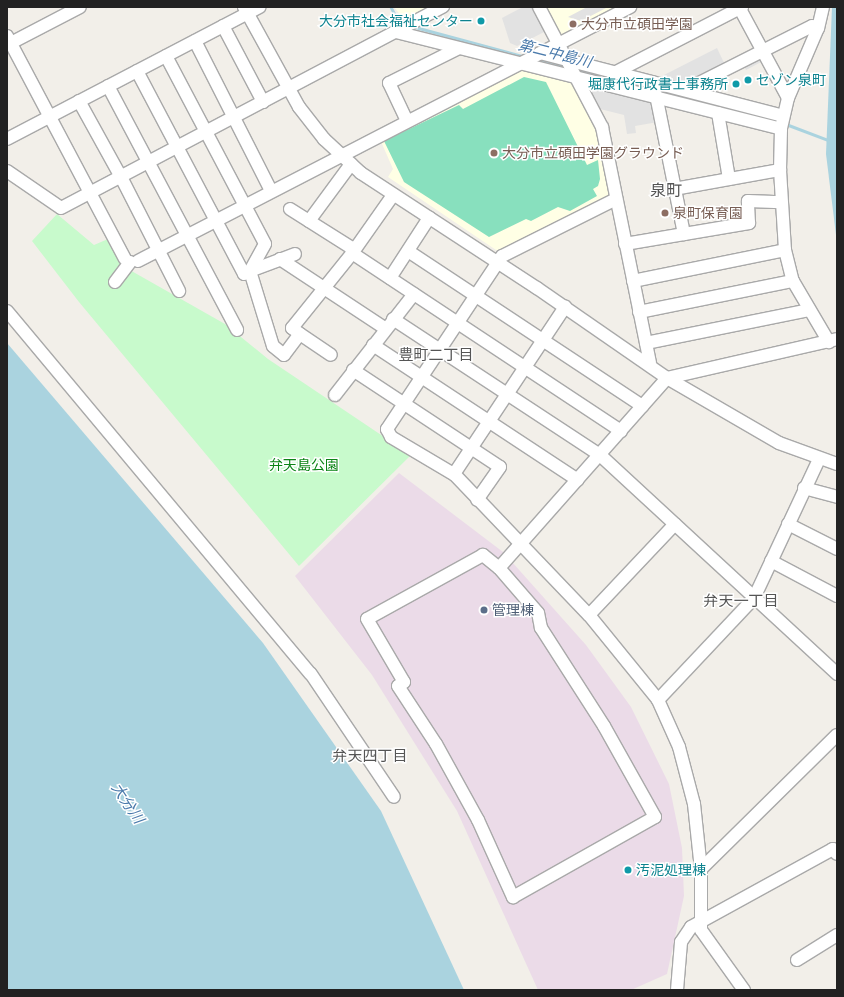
<!DOCTYPE html>
<meta charset="utf-8">
<style>
body{margin:0}
#map{position:relative;width:844px;height:997px;overflow:hidden;background:#f2efe9;font-family:Quicksand,"Noto Sans JP",sans-serif}
div>[style]{position:absolute}
.industrial>*{inset:0;background:#ebdbe8}
.education>*{inset:0;background:#ffffe5}
.park>*{inset:0;background:#c8facc}
.pitch>*{inset:0;background:#88e0be}
.parking>*{inset:0;background:#e2e2e2}
.water>*{inset:0;background:#aad3df}
.stream>*{height:2.5px;margin:-1.25px;padding:0 1.25px;transform-origin:1.25px;border-radius:1.25px;background:#aad3df}
.roads{filter:drop-shadow(1px 0 #a9a9a9) drop-shadow(-1px 0 #a9a9a9) drop-shadow(0 1px #a9a9a9) drop-shadow(0 -1px #a9a9a9)}
.minor>*{height:12px;margin:-6px;padding:0 6px;transform-origin:6px;border-radius:6px;background:#fff}
.dots>*{width:11px;height:11px;translate:-50% -50%;box-sizing:border-box;border:2px solid #fff;border-radius:50%}
span{translate:-50% -50%;white-space:nowrap;text-align:center;line-height:1.15;-webkit-text-stroke:3px #fff;paint-order:stroke}
.culture-label{font-size:14px;color:#0d838f}
.right{translate:-100% -50%;text-align:right}
.left{translate:0 -50%;text-align:left}
.education-label{font-size:14px;color:#785e54}
.park-label{font-size:14px;color:#0c8416}
.service-label{font-size:14px;color:#4e5e75}
.water-label{font-size:15px;color:#4a7aab;font-style:italic}
.neighbourhood-label{font-size:15px;color:#555}
.quarter-label{font-size:16px;color:#555}
.frame{position:absolute;inset:0;border:8px solid #222;pointer-events:none}
</style>
<div id="map">
<div class="industrial">
<i style="clip-path:polygon(399px 473px,503px 552px,586px 645px,631px 707px,669px 784px,682px 848px,684px 896px,667px 974px,631px 990px,538px 990px,457px 811px,372px 675px,295px 576px)"></i>
</div>
<div class="education">
<i style="clip-path:polygon(394px 7px,432px 7px,405px 21px)"></i>
<i style="clip-path:polygon(545px 7px,626px 7px,562px 41px)"></i>
<i style="clip-path:polygon(525px 69px,570px 79px,597px 130px,613px 195px,499px 252px,388px 177px,393px 169px,379px 137px)"></i>
</div>
<div class="park">
<i style="clip-path:polygon(57px 214px,94px 245px,108px 239px,128px 269px,225px 324px,268px 359px,411px 455px,299px 566px,79px 302px,32px 241px)"></i>
</div>
<div class="pitch">
<i style="clip-path:polygon(524px 77px,546px 82px,587px 165px,598px 160px,600px 179px,598px 186px,593px 189px,597px 196px,570px 211px,558px 207px,531px 221px,526px 219px,489px 237px,404px 182px,384px 141px,459px 105px,463px 109px)"></i>
</div>
<div class="parking">
<i style="clip-path:polygon(523px 7px,533px 7px,546px 31px,517px 46px,510px 43px,502px 18px)"></i>
<i style="clip-path:polygon(587px 7px,608px 7px,581px 21px,568px 17px)"></i>
<i style="clip-path:polygon(717px 48px,726px 67px,685px 88px,665px 81px,662px 76px)"></i>
<i style="clip-path:polygon(759px 56px,763px 61px,746px 70px,743px 64px)"></i>
<i style="clip-path:polygon(592px 84px,653px 100px,658px 122px,635px 126px,636px 133px,627px 134px,624px 115px,596px 108px,586px 89px)"></i>
</div>
<div class="water">
<i style="clip-path:polygon(832px 7px,837px 7px,837px 243px,826px 154px)"></i>
<i style="clip-path:polygon(7px 343px,263px 643px,381px 811px,464px 990px,7px 990px)"></i>
</div>
<div class="stream">
<i style="left:391px;top:7px;width:15px;rotate:62deg"></i>
<i style="left:398px;top:20px;width:8px;rotate:23deg"></i>
<i style="left:415px;top:27px;width:115px;rotate:15.1deg"></i>
<i style="left:538px;top:60px;width:29px;rotate:14deg"></i>
<i style="left:577px;top:70px;width:209px;rotate:14.4deg"></i>
<i style="left:786px;top:124px;width:45px;rotate:20.9deg"></i>
</div>
<div class="roads">
<div class="minor">
<i style="left:244px;top:7px;width:114px;rotate:61.2deg"></i>
<i style="left:299px;top:107px;width:41px;rotate:52deg"></i>
<i style="left:324px;top:139px;width:50px;rotate:42.6deg"></i>
<i style="left:361px;top:173px;width:210px;rotate:33.2deg"></i>
<i style="left:537px;top:288px;width:158px;rotate:34.7deg"></i>
<i style="left:667px;top:378px;width:129px;rotate:30.1deg"></i>
<i style="left:779px;top:443px;width:62px;rotate:19.9deg"></i>
<i style="left:539px;top:7px;width:136px;rotate:62.3deg"></i>
<i style="left:602px;top:127px;width:241px;rotate:78.5deg"></i>
<i style="left:739px;top:7px;width:103px;rotate:61.7deg"></i>
<i style="left:823px;top:7px;width:22px;rotate:103deg"></i>
<i style="left:818px;top:28px;width:76px;rotate:113.2deg"></i>
<i style="left:788px;top:98px;width:32px;rotate:103deg"></i>
<i style="left:781px;top:129px;width:41px;rotate:91.4deg"></i>
<i style="left:780px;top:170px;width:80px;rotate:86.4deg"></i>
<i style="left:785px;top:250px;width:32px;rotate:76deg"></i>
<i style="left:793px;top:281px;width:71px;rotate:59.5deg"></i>
<i style="left:223px;top:26px;width:86px;rotate:62.2deg"></i>
<i style="left:396px;top:32px;width:397px;rotate:14.1deg"></i>
<i style="left:7px;top:36px;width:252px;rotate:62.1deg"></i>
<i style="left:195px;top:41px;width:168px;rotate:63.1deg"></i>
<i style="left:7px;top:45px;width:82px;rotate:-27.5deg"></i>
<i style="left:540px;top:53px;width:251px;rotate:14.5deg"></i>
<i style="left:166px;top:56px;width:212px;rotate:62.2deg"></i>
<i style="left:265px;top:244px;width:31px;rotate:119deg"></i>
<i style="left:250px;top:271px;width:48px;rotate:-20.7deg"></i>
<i style="left:137px;top:71px;width:229px;rotate:62.2deg"></i>
<i style="left:244px;top:274px;width:7px;rotate:-27deg"></i>
<i style="left:250px;top:271px;width:78px;rotate:73deg"></i>
<i style="left:273px;top:346px;width:14px;rotate:39deg"></i>
<i style="left:284px;top:355px;width:26px;rotate:-53deg"></i>
<i style="left:300px;top:334px;width:10px;rotate:-143deg"></i>
<i style="left:292px;top:328px;width:97px;rotate:-51.2deg"></i>
<i style="left:353px;top:252px;width:70px;rotate:-54.9deg"></i>
<i style="left:616px;top:72px;width:142px;rotate:-27.3deg"></i>
<i style="left:108px;top:86px;width:276px;rotate:62.1deg"></i>
<i style="left:685px;top:90px;width:142px;rotate:-26.7deg"></i>
<i style="left:812px;top:26px;width:6px;rotate:18deg"></i>
<i style="left:656px;top:95px;width:142px;rotate:78.6deg"></i>
<i style="left:79px;top:101px;width:87px;rotate:61.1deg"></i>
<i style="left:121px;top:177px;width:128px;rotate:63deg"></i>
<i style="left:718px;top:113px;width:67px;rotate:80.5deg"></i>
<i style="left:407px;top:121px;width:42px;rotate:-115.3deg"></i>
<i style="left:389px;top:83px;width:78px;rotate:-26.6deg"></i>
<i style="left:7px;top:139px;width:285px;rotate:-27.6deg"></i>
<i style="left:7px;top:171px;width:65px;rotate:34.4deg"></i>
<i style="left:61px;top:208px;width:432px;rotate:-27.8deg"></i>
<i style="left:674px;top:189px;width:108px;rotate:-10.2deg"></i>
<i style="left:616px;top:199px;width:127px;rotate:153.4deg"></i>
<i style="left:502px;top:256px;width:208px;rotate:123.6deg"></i>
<i style="left:387px;top:429px;width:9px;rotate:63deg"></i>
<i style="left:391px;top:437px;width:74px;rotate:30.7deg"></i>
<i style="left:455px;top:475px;width:194px;rotate:46.3deg"></i>
<i style="left:589px;top:615px;width:109px;rotate:50.9deg"></i>
<i style="left:658px;top:700px;width:51px;rotate:65.9deg"></i>
<i style="left:679px;top:747px;width:59px;rotate:75.3deg"></i>
<i style="left:694px;top:804px;width:65px;rotate:83.9deg"></i>
<i style="left:701px;top:869px;width:61px;rotate:90deg"></i>
<i style="left:701px;top:930px;width:74px;rotate:54.4deg"></i>
<i style="left:290px;top:209px;width:71px;rotate:32.3deg"></i>
<i style="left:350px;top:247px;width:9px;rotate:58deg"></i>
<i style="left:355px;top:255px;width:319px;rotate:33.5deg"></i>
<i style="left:309px;top:221px;width:71px;rotate:-53.6deg"></i>
<i style="left:625px;top:244px;width:126px;rotate:-9.6deg"></i>
<i style="left:749px;top:223px;width:22px;rotate:-93deg"></i>
<i style="left:748px;top:201px;width:33px;rotate:2deg"></i>
<i style="left:408px;top:251px;width:281px;rotate:33.5deg"></i>
<i style="left:280px;top:259px;width:127px;rotate:33.4deg"></i>
<i style="left:138px;top:261px;width:554px;rotate:-27.31deg"></i>
<i style="left:390px;top:278px;width:72px;rotate:-57deg"></i>
<i style="left:633px;top:281px;width:155px;rotate:-11.5deg"></i>
<i style="left:115px;top:282px;width:25px;rotate:-53deg"></i>
<i style="left:7px;top:311px;width:473px;rotate:50.1deg"></i>
<i style="left:311px;top:674px;width:148px;rotate:56deg"></i>
<i style="left:639px;top:312px;width:157px;rotate:-11.4deg"></i>
<i style="left:393px;top:319px;width:248px;rotate:33.3deg"></i>
<i style="left:600px;top:455px;width:323px;rotate:42.7deg"></i>
<i style="left:300px;top:334px;width:37px;rotate:34deg"></i>
<i style="left:646px;top:343px;width:166px;rotate:-11.4deg"></i>
<i style="left:373px;top:345px;width:245px;rotate:33.4deg"></i>
<i style="left:353px;top:370px;width:176px;rotate:33.4deg"></i>
<i style="left:500px;top:467px;width:40px;rotate:124.9deg"></i>
<i style="left:335px;top:395px;width:128px;rotate:-52deg"></i>
<i style="left:454px;top:474px;width:201px;rotate:-56.4deg"></i>
<i style="left:804px;top:488px;width:34px;rotate:15deg"></i>
<i style="left:788px;top:524px;width:55px;rotate:27deg"></i>
<i style="left:771px;top:561px;width:75px;rotate:27.9deg"></i>
<i style="left:499px;top:568px;width:21px;rotate:-141deg"></i>
<i style="left:483px;top:555px;width:132px;rotate:151.1deg"></i>
<i style="left:367px;top:619px;width:73px;rotate:59.6deg"></i>
<i style="left:404px;top:682px;width:7px;rotate:146deg"></i>
<i style="left:398px;top:686px;width:69px;rotate:56.8deg"></i>
<i style="left:436px;top:744px;width:87px;rotate:61.1deg"></i>
<i style="left:478px;top:820px;width:85px;rotate:65.6deg"></i>
<i style="left:513px;top:897px;width:163px;rotate:-29.4deg"></i>
<i style="left:655px;top:817px;width:104px;rotate:-119.3deg"></i>
<i style="left:604px;top:726px;width:117px;rotate:-122.7deg"></i>
<i style="left:541px;top:628px;width:15px;rotate:-101deg"></i>
<i style="left:538px;top:613px;width:60px;rotate:-130.9deg"></i>
<i style="left:499px;top:568px;width:254px;rotate:-48.5deg"></i>
<i style="left:667px;top:378px;width:174px;rotate:-12.9deg"></i>
<i style="left:589px;top:615px;width:125px;rotate:-46.6deg"></i>
<i style="left:658px;top:700px;width:140px;rotate:-46.7deg"></i>
<i style="left:754px;top:598px;width:153px;rotate:-64.9deg"></i>
<i style="left:701px;top:869px;width:191px;rotate:-44.6deg"></i>
<i style="left:797px;top:960px;width:47px;rotate:-32deg"></i>
<i style="left:677px;top:990px;width:48px;rotate:-85.2deg"></i>
<i style="left:681px;top:942px;width:18px;rotate:-56deg"></i>
<i style="left:691px;top:927px;width:162px;rotate:-28.8deg"></i>
<i style="left:833px;top:849px;width:6px;rotate:51deg"></i>
</div>
</div>
<div class="dots">
<i style="left:481px;top:21px;background:#0f9aa8"></i>
<i style="left:573px;top:24px;background:#8d6e63"></i>
<i style="left:748px;top:80px;background:#0f9aa8"></i>
<i style="left:736px;top:84px;background:#0f9aa8"></i>
<i style="left:494px;top:153px;background:#8d6e63"></i>
<i style="left:665px;top:213px;background:#8d6e63"></i>
<i style="left:484px;top:610px;background:#5c6f8a"></i>
<i style="left:628px;top:870px;background:#0f9aa8"></i>
</div>
<div class="culture-label">
<span class="right" style="left:473px;top:21px">大分市社会福祉センター</span>
<span class="left" style="left:756px;top:80px">セゾン泉町</span>
<span class="right" style="left:728px;top:84px">堀康代行政書士事務所</span>
<span class="left" style="left:636px;top:870px">汚泥処理棟</span>
</div>
<div class="education-label">
<span class="left" style="left:581px;top:24px">大分市立碩田学園</span>
<span class="left" style="left:502px;top:153px">大分市立碩田学園グラウンド</span>
<span class="left" style="left:673px;top:213px">泉町保育園</span>
</div>
<div class="park-label">
<span style="left:304px;top:465px">弁天島公園</span>
</div>
<div class="service-label">
<span class="left" style="left:492px;top:610px">管理棟</span>
</div>
<div class="water-label">
<span style="left:555px;top:53px;rotate:14deg">第二中島川</span>
<span style="left:128px;top:803px;rotate:56deg">大分川</span>
</div>
<div class="neighbourhood-label">
<span style="left:436px;top:355px">豊町二丁目</span>
<span style="left:741px;top:601px">弁天一丁目</span>
<span style="left:370px;top:756px">弁天四丁目</span>
</div>
<div class="quarter-label">
<span style="left:666px;top:190px">泉町</span>
</div>
<div class="frame"></div>
</div>
